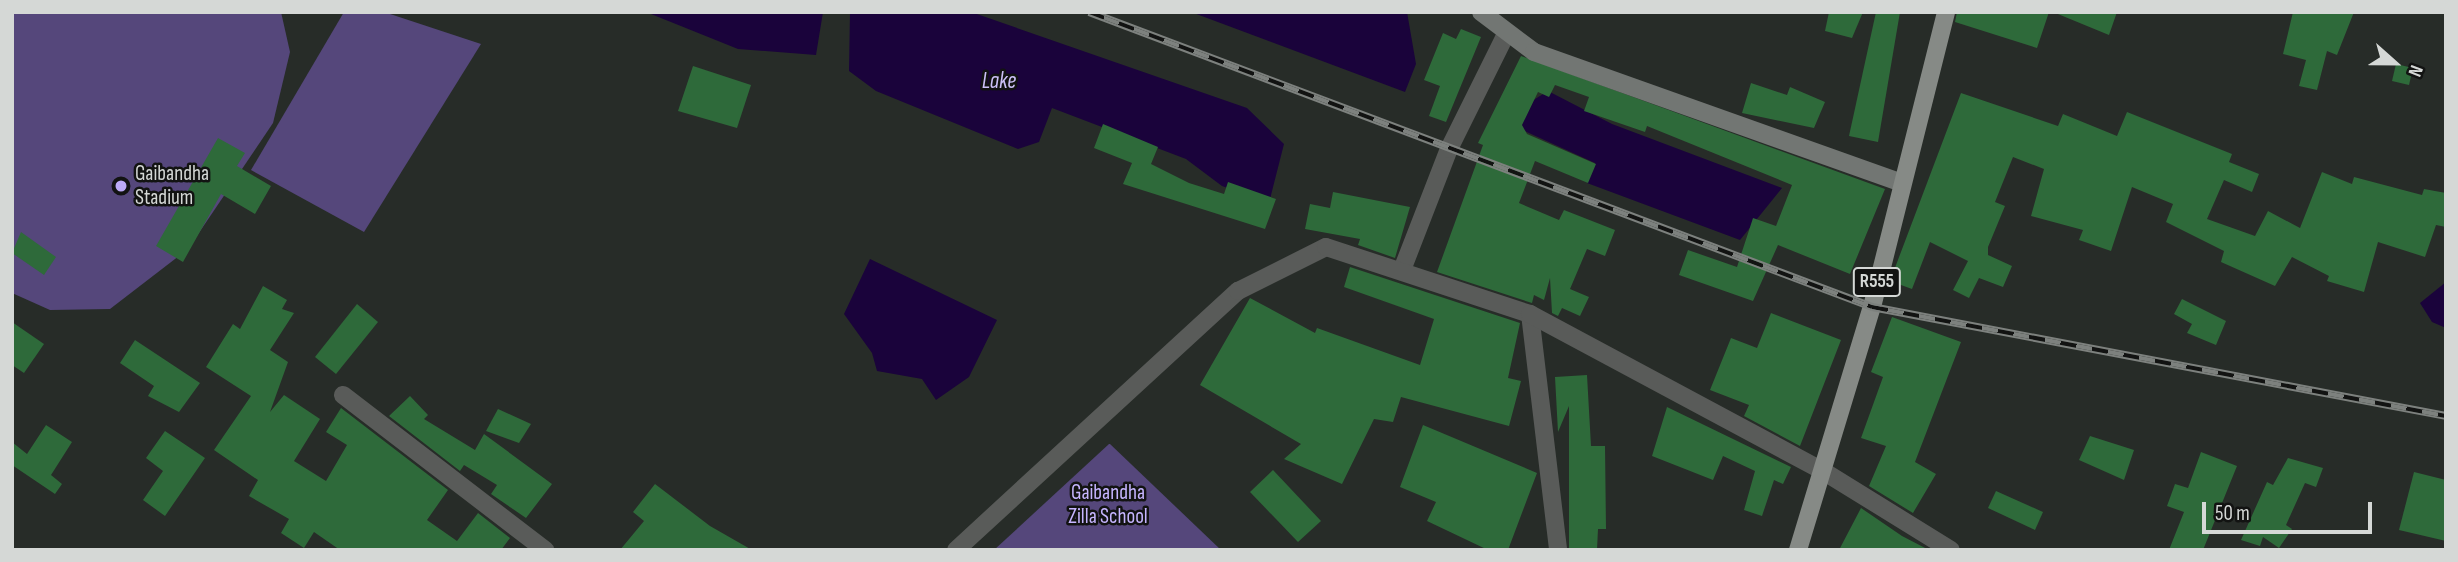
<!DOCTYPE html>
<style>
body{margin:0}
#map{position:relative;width:2458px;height:562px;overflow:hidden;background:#272c28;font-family:"Sofia Sans Condensed",sans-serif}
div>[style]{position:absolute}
.green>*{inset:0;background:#55477b}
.water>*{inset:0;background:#1a033b}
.building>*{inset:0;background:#2e6a3a}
.minor>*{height:18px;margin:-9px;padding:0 9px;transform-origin:9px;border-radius:9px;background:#595b59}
.tertiary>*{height:18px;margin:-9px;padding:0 9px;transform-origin:9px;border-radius:9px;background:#595b59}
.secondary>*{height:18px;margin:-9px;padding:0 9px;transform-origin:9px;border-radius:9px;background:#727673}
.primary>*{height:18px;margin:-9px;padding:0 9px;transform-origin:9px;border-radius:9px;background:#868a86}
.rail>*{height:8px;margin-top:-4px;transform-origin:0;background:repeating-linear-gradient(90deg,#121312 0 16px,#7d817e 0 32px);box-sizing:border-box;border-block:2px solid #7d817e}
.dots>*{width:19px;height:19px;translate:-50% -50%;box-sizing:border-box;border:4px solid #121312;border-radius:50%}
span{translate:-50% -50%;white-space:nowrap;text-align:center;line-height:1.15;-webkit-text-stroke:5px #121312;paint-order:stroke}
.shield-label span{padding:2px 5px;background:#121312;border:2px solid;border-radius:5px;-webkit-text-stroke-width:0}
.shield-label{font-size:19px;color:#d5d8d6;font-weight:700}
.poi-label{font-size:21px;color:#d5d8d6}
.left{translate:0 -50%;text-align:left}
.park-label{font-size:21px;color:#c6b5ff}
.water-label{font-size:23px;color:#ccc0f7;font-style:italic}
.frame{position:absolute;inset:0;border:14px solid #d5d8d6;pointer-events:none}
.north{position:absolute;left:2360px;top:28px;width:70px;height:70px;-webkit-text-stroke:5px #121312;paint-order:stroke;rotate:111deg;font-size:19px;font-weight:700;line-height:28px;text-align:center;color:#d5d8d6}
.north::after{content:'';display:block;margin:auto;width:24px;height:32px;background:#d5d8d6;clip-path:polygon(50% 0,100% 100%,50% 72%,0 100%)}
.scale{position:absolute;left:2202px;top:502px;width:170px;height:32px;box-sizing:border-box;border:4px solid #d5d8d6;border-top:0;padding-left:9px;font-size:21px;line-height:24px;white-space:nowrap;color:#d5d8d6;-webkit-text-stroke:5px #121312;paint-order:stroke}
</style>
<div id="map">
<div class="green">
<i style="clip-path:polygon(12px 12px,281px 12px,290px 52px,273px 123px,188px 249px,110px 309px,50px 310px,12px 293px)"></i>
<i style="clip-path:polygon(344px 12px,384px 12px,481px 44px,364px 232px,251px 170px)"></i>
<i style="clip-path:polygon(1110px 444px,1221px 550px,994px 550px,1109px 444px)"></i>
</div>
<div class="water">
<i style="clip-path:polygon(646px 12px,823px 12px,816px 55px,738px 49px)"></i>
<i style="clip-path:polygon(850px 12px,971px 12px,1247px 108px,1284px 144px,1269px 203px,1222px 186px,1186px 159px,1052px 108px,1039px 142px,1018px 149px,876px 91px,849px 71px)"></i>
<i style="clip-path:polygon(1191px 12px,1407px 12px,1416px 64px,1405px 92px)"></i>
<i style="clip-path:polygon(1548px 91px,1612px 124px,1782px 188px,1740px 240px,1587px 183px,1595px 163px,1516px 127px,1527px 104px)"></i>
<i style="clip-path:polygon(870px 259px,997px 320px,969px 377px,936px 400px,922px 379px,877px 371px,872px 353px,844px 314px)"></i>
<i style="clip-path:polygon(2446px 282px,2446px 328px,2432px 322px,2420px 303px)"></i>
</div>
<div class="building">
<i style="clip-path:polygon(1829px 12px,1863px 12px,1852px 38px,1825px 31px)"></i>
<i style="clip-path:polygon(1876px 12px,1900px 12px,1878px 142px,1849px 136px)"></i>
<i style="clip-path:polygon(1957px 12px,2049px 12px,2037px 48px,1955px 22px)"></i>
<i style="clip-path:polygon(2053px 12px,2117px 12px,2109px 35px)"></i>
<i style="clip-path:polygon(2293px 12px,2354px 12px,2337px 55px,2327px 51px,2317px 90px,2299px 86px,2306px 60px,2283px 54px)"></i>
<i style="clip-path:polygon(1461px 29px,1481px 37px,1446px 122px,1429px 116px,1440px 86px,1424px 80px,1443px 33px,1456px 39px)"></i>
<i style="clip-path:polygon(1521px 56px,1885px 189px,1850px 274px,1778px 245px,1753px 301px,1679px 275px,1688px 250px,1737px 267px,1753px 218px,1776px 226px,1792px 185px,1647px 126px,1645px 132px,1584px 111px,1589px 97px,1555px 85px,1549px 97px,1538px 92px,1522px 125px,1527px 134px,1596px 164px,1588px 183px,1535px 161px,1519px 203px,1559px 220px,1564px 210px,1615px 230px,1605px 256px,1587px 249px,1570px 289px,1589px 297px,1580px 316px,1562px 308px,1558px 316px,1552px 313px,1550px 278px,1544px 300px,1534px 295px,1532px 303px,1437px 272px,1483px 145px,1478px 143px)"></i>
<i style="clip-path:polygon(2396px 64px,2413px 68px,2409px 85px,2392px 81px)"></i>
<i style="clip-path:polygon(693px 66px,751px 85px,737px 128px,678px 111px)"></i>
<i style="clip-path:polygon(1751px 83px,1787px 95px,1790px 87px,1825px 102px,1814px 128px,1742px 113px)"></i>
<i style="clip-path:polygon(1961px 93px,2058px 126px,2063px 114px,2117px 136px,2127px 112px,2232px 154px,2229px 162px,2259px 174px,2252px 192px,2224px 180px,2207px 219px,2255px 236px,2268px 211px,2300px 228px,2322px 172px,2352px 184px,2354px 177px,2422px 195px,2424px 189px,2446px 193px,2446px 227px,2436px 225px,2425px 257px,2378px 242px,2364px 292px,2327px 281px,2329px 276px,2292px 257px,2275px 286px,2221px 262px,2224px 251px,2166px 222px,2173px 204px,2132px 187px,2111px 251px,2079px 240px,2083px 230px,2031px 216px,2044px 169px,2013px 157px,1995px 202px,2005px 206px,1988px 247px,1988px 255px,2012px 266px,2003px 287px,1979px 278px,1969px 298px,1953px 290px,1968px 261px,1930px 242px,1912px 289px,1890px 281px)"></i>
<i style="clip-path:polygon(1103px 124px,1158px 147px,1151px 164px,1189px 183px,1224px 194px,1228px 182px,1276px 199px,1265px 229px,1123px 184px,1132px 163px,1094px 148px)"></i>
<i style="clip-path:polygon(218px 138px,245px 153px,237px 166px,271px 186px,255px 214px,221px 194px,183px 262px,156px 246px)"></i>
<i style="clip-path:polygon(1333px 192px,1410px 207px,1395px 258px,1358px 245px,1360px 239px,1305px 229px,1310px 204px,1330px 208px)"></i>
<i style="clip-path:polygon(21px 232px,56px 257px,44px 275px,12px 253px)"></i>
<i style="clip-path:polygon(1350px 267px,1520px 323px,1508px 378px,1521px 381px,1509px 426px,1401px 397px,1393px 422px,1374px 419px,1342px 484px,1284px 459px,1301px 444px,1200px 385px,1250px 298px,1315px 333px,1317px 328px,1420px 365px,1434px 319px,1344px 287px)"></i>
<i style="clip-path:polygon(263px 286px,287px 300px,282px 309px,294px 313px,270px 350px,288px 362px,270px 412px,284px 395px,320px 419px,294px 461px,326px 481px,347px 445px,326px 432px,341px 408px,448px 490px,427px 520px,457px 541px,478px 513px,510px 538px,501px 550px,340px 550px,314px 532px,304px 548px,281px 533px,289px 519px,249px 496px,258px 480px,214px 450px,251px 396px,206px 367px,233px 324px,240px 329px)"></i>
<i style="clip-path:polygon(2182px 299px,2226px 321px,2216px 345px,2187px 333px,2192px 324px,2174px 314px)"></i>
<i style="clip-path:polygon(357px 304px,378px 322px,336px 374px,315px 357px)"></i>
<i style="clip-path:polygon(1771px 313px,1841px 340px,1800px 446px,1744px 416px,1749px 405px,1710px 390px,1731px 338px,1757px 348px)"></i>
<i style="clip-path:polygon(1892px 317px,1961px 342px,1915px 462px,1936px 474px,1913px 513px,1869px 486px,1886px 446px,1861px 438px,1883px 377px,1871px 372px)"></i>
<i style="clip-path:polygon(12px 322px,44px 344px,24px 373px,12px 365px)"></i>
<i style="clip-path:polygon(135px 340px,200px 383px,179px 412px,148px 396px,154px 386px,120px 363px)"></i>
<i style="clip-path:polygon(1587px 375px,1591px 446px,1605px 446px,1606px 529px,1598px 529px,1597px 550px,1569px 550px,1569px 406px,1558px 432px,1555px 377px)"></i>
<i style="clip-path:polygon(410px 396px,428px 415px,424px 419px,475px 450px,484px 434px,552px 484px,526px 518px,491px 494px,497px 485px,464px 465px,460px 471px,389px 416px)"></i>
<i style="clip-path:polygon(1667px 407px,1791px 467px,1783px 484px,1774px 480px,1762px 516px,1744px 510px,1755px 471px,1723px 456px,1713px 480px,1652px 456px)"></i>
<i style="clip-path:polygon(498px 409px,531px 424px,519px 443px,486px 431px)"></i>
<i style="clip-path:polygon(46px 425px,72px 442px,51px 475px,62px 484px,55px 494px,12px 465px,12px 442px,27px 454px)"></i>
<i style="clip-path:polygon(1423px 425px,1537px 473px,1508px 550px,1488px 550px,1427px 521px,1436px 502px,1400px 487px)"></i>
<i style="clip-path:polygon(165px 431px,205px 458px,165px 516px,143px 500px,163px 471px,146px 458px)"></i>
<i style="clip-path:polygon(2090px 436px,2134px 450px,2124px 480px,2079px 460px)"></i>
<i style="clip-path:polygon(2201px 452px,2237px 466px,2203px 550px,2169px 550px,2184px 512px,2167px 506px,2175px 484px,2188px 488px)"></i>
<i style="clip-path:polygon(2288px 458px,2323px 468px,2316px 487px,2305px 483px,2286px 525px,2292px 529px,2279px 548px,2263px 537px,2260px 546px,2241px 540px,2267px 482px,2273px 485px)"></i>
<i style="clip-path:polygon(1273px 470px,1321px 521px,1298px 542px,1250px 492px)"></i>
<i style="clip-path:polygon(2414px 472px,2446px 480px,2446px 541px,2399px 530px)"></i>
<i style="clip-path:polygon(655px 484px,710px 526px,752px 550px,620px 550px,644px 521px,633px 512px)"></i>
<i style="clip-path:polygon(1996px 491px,2043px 512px,2035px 530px,1988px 508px)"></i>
<i style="clip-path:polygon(1861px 508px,1902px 536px,1929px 550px,1839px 550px)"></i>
</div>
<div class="minor">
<i style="left:1402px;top:270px;width:130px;rotate:-68.8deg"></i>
<i style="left:1449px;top:149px;width:128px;rotate:-63.6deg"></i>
<i style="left:343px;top:395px;width:255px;rotate:37.5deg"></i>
</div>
<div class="tertiary">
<i style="left:1530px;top:314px;width:238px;rotate:83.2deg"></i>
<i style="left:956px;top:550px;width:383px;rotate:-42.6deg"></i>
<i style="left:1238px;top:291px;width:98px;rotate:-26.6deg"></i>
<i style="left:1326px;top:247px;width:215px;rotate:18.2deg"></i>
<i style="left:1530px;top:314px;width:332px;rotate:28.2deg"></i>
<i style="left:1823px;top:471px;width:150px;rotate:31.7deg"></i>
</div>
<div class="secondary">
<i style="left:1481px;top:12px;width:66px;rotate:37deg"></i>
<i style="left:1534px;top:52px;width:387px;rotate:19.6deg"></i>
</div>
<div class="primary">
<i style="left:1798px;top:550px;width:254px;rotate:-73.1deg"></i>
<i style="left:1872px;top:307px;width:304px;rotate:-75.9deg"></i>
</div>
<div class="rail">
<i style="left:1089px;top:12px;width:837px;rotate:20.64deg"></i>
<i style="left:1872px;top:307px;width:584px;rotate:10.75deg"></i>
</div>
<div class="dots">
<i style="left:121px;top:186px;background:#bcaaf6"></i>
</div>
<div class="shield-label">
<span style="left:1877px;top:282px">R555</span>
</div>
<div class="poi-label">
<span class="left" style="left:135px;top:186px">Gaibandha<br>Stadium</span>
</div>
<div class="park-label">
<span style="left:1108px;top:505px">Gaibandha<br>Zilla School</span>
</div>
<div class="water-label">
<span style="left:999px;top:81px">Lake</span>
</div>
<div class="frame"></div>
<div class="north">N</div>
<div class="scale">50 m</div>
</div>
